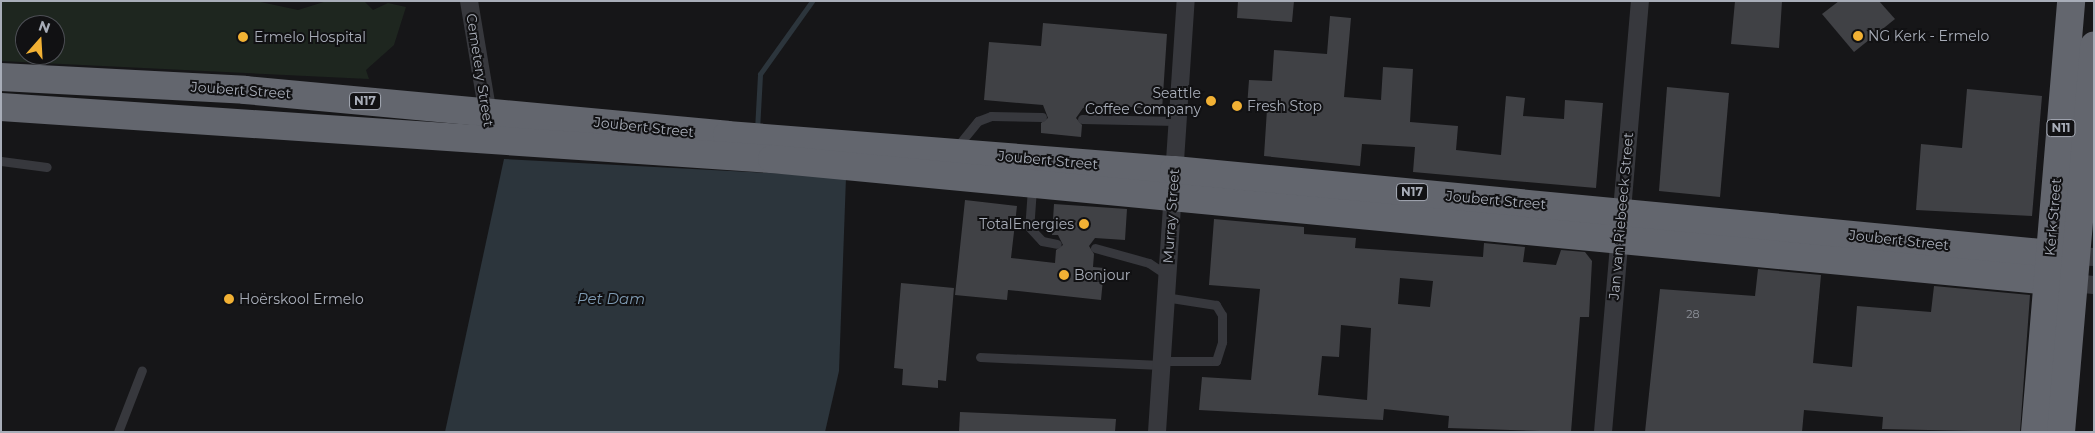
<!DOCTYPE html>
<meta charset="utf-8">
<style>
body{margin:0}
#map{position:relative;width:2095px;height:433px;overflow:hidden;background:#161618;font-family:Montserrat,sans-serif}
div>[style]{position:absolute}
.green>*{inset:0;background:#1e261f}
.water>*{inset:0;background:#2c353c}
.stream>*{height:5px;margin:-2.5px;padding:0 2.5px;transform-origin:2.5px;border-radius:2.5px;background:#2c353c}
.building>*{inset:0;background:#404145}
.lane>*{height:9px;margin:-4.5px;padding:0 4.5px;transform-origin:4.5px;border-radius:4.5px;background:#37383d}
.street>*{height:18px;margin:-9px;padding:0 9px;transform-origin:9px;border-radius:9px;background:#37383d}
.highway>*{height:28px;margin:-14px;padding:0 14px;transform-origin:14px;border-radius:14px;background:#63666e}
.dots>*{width:14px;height:14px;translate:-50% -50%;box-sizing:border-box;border:2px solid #111113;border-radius:50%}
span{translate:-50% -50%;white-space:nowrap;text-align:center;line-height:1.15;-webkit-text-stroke:4px #111113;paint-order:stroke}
.number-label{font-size:11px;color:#8e929b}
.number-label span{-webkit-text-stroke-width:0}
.shield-label span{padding:1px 4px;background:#111113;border:1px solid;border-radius:4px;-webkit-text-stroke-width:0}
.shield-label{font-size:12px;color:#a8adb8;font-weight:700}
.poi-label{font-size:14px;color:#a8adb8}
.left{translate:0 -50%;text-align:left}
.right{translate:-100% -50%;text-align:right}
.street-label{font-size:14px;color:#a8adb8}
.water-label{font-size:15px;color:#7f9bb3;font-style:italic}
.frame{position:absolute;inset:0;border:2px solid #a8adb8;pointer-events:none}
.north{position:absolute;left:15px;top:15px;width:50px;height:50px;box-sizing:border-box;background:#111113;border:1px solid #4d4f55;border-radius:50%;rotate:19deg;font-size:14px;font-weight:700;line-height:20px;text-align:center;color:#a8adb8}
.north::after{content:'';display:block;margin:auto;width:18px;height:22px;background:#f2b134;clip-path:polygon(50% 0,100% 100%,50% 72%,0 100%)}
</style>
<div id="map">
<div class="green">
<i style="clip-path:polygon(evenodd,1px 1px,256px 1px,298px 10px,327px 1px,364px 1px,373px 10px,388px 3px,406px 7px,394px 45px,366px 70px,369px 79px,1px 61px,1px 1px,25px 25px,55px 25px,55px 55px,25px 55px,25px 25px)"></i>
</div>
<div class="water">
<i style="clip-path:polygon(504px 159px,846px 177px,839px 371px,825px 432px,445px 432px)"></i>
</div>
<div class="stream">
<i style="left:757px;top:130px;width:56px;rotate:-86.9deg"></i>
<i style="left:760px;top:74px;width:90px;rotate:-54.5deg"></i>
</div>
<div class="building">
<i style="clip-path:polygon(1238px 1px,1294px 1px,1292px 22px,1237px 18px)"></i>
<i style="clip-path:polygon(1735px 1px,1782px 1px,1779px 48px,1731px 44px)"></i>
<i style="clip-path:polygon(1839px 1px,1879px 1px,1895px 19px,1854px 52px,1822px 14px)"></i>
<i style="clip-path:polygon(1330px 16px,1351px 18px,1344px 97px,1381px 100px,1383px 67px,1413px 69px,1410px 122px,1458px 126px,1456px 150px,1501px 155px,1506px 96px,1525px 98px,1523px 116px,1564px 119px,1565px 100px,1603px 103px,1596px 188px,1413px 172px,1415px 147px,1362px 144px,1360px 166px,1264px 156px,1267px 109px,1247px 107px,1249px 80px,1272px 81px,1274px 50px,1327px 54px)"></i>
<i style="clip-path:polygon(1043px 23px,1167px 34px,1162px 110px,1089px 104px,1090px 108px,1083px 108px,1076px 118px,1082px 125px,1081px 137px,1041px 133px,1041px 123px,1048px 118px,1043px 105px,984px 100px,989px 42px,1041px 46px)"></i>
<i style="clip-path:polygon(1667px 87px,1729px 93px,1720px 197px,1659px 191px)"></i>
<i style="clip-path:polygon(1967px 89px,2042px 96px,2032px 216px,1916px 210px,1921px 144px,1962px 148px)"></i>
<i style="clip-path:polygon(965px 200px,1017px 206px,1011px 258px,1055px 263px,1056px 250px,1063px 245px,1058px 235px,1052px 235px,1054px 204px,1127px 209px,1125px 240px,1095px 238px,1089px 246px,1094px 254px,1093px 267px,1104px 268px,1101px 300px,1008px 290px,1007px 300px,955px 295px)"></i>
<i style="clip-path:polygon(evenodd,1214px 219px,1304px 227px,1304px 234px,1356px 238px,1355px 248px,1483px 257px,1484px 243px,1525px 247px,1523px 262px,1556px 265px,1561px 250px,1585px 252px,1592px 261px,1589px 317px,1580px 317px,1571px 432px,1448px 428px,1449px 416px,1384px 409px,1383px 420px,1199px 410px,1202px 377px,1251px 380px,1260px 289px,1209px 285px,1214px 219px,1400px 278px,1433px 281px,1430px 307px,1398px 304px,1400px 278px,1214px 219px,1341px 325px,1371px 328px,1367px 400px,1318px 395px,1322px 356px,1339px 357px,1341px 325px)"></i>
<i style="clip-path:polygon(1758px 269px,1821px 275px,1813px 363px,1852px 367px,1857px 306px,1931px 312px,1934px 286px,2030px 295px,2020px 432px,1882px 429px,1883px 417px,1804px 410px,1802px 432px,1645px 432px,1660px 289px,1755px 296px)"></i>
<i style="clip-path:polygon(901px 283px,954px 288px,946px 381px,938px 380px,938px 388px,902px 385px,903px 369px,894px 368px)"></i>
<i style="clip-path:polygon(960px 412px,1116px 419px,1115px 432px,959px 432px)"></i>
</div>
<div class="lane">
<i style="left:1082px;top:119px;width:94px;rotate:1.2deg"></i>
<i style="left:956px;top:148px;width:35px;rotate:-51deg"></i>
<i style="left:978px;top:121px;width:14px;rotate:-21deg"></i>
<i style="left:991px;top:116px;width:51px;rotate:1.1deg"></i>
<i style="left:1px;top:161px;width:46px;rotate:7.4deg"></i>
<i style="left:1032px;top:188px;width:39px;rotate:94deg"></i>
<i style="left:1029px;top:227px;width:19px;rotate:47deg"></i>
<i style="left:1042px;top:241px;width:15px;rotate:11deg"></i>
<i style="left:1095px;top:248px;width:56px;rotate:15.5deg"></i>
<i style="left:1149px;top:263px;width:22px;rotate:34deg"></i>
<i style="left:980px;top:357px;width:181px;rotate:2.5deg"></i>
<i style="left:1162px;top:361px;width:54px"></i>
<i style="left:1216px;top:361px;width:20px;rotate:-72deg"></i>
<i style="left:1222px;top:342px;width:27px;rotate:-90deg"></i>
<i style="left:1222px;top:315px;width:12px;rotate:-121deg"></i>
<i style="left:1216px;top:305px;width:52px;rotate:-171.1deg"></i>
<i style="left:118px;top:432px;width:66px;rotate:-68.8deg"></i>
</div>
<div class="street">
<i style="left:469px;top:1px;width:122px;rotate:80.5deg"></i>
<i style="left:2073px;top:256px;width:21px;rotate:3deg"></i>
<i style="left:2071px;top:283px;width:23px;rotate:5deg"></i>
<i style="left:1157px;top:432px;width:432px;rotate:-86.2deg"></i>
<i style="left:1603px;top:432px;width:433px;rotate:-85.1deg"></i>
</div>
<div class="highway">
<i style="left:1px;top:77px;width:244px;rotate:3deg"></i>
<i style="left:245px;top:90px;width:484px;rotate:5.3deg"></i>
<i style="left:727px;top:135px;width:448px;rotate:4.5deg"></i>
<i style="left:1174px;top:170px;width:903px;rotate:5.46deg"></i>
<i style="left:1px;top:107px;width:773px;rotate:3.86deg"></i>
<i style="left:772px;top:159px;width:1305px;rotate:5.45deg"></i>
<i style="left:2035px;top:432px;width:433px;rotate:-85.2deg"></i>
<i style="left:2061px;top:432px;width:388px;rotate:-85.1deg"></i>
</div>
<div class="dots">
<i style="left:1858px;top:36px;background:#f2b134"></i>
<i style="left:243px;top:37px;background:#f2b134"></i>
<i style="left:1211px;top:101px;background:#f2b134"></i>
<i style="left:1237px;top:106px;background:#f2b134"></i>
<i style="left:1084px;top:224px;background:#f2b134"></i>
<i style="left:1064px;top:275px;background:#f2b134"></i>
<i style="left:229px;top:299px;background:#f2b134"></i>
</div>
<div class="number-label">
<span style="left:1693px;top:314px">28</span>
</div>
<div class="shield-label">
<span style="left:365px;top:101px">N17</span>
<span style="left:2061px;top:128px">N11</span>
<span style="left:1412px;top:192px">N17</span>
</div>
<div class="poi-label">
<span class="left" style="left:1868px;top:36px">NG Kerk - Ermelo</span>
<span class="left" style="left:254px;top:37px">Ermelo Hospital</span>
<span class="right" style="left:1201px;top:101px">Seattle<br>Coffee Company</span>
<span class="left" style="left:1247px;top:106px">Fresh Stop</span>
<span class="right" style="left:1074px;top:224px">TotalEnergies</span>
<span class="left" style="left:1074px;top:275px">Bonjour</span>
<span class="left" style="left:239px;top:299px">Hoërskool Ermelo</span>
</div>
<div class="street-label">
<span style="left:480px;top:70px;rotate:81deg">Cemetery Street</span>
<span style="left:241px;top:90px;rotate:4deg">Joubert Street</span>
<span style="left:644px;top:127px;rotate:6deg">Joubert Street</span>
<span style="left:1048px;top:160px;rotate:5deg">Joubert Street</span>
<span style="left:1496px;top:200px;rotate:5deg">Joubert Street</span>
<span style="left:1171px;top:216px;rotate:-86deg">Murray Street</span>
<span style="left:1621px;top:216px;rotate:-85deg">Jan van Riebeeck Street</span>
<span style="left:2053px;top:217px;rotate:-85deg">Kerk Street</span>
<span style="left:1899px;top:240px;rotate:6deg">Joubert Street</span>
</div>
<div class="water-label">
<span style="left:611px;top:299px">Pet Dam</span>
</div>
<div class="frame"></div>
<div class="north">N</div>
</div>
